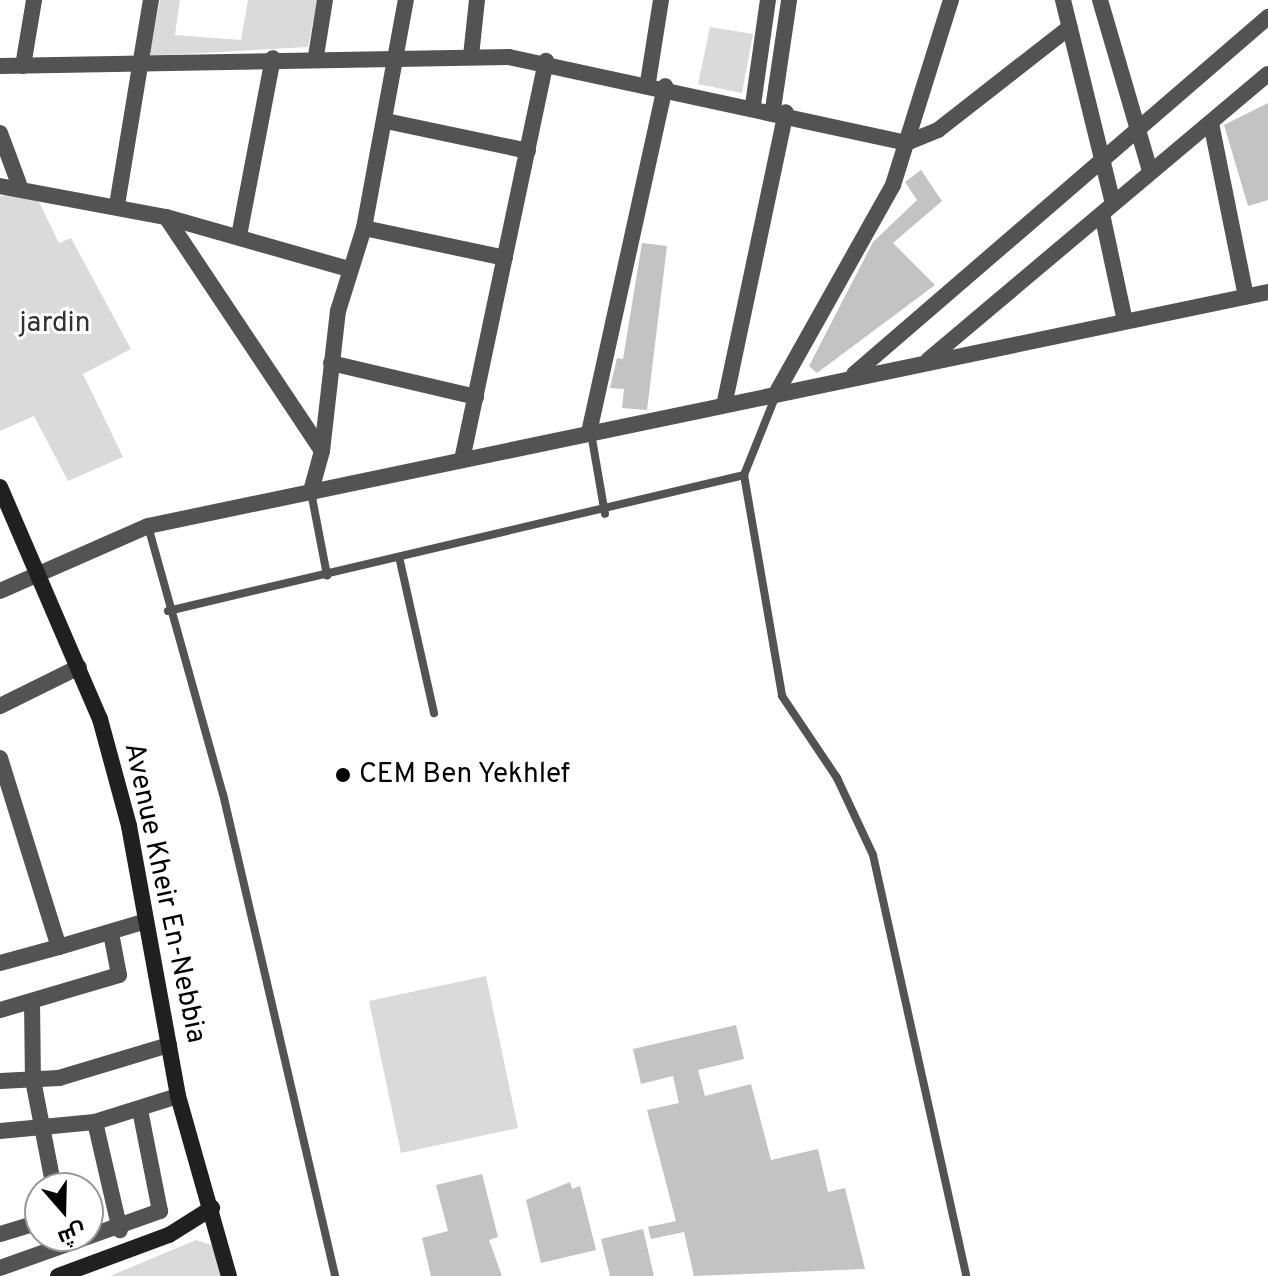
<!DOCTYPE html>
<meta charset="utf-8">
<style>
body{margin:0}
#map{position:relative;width:1268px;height:1276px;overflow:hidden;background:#fff;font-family:Overpass,Cairo,sans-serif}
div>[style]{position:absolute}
.green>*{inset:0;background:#dadada}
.building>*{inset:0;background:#c3c3c3}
.service>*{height:8px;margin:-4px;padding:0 4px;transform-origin:4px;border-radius:4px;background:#535353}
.minor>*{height:16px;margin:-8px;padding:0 8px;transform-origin:8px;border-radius:8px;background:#535353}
.secondary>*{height:16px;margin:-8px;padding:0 8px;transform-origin:8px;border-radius:8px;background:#202020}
.dots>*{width:22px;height:22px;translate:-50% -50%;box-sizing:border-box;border:4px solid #fff;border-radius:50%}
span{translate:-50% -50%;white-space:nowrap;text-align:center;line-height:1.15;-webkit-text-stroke:6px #fff;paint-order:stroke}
.park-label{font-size:28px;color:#313131}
.poi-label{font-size:28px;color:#000}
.left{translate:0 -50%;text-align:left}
.street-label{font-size:28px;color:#000}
.north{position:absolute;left:24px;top:1172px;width:80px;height:80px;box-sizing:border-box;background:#fff;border:2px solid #999;border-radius:50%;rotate:160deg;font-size:22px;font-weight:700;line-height:32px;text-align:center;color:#000}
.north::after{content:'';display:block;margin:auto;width:28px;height:36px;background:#000;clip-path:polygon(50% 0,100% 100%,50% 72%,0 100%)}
</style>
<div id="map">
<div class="green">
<i style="clip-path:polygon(160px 0,180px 0,175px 35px,241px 40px,248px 0,317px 0,308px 47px,149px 56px)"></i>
<i style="clip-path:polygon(710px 27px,753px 34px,742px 93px,698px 84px)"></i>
<i style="clip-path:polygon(34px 192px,59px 243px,71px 238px,131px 349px,83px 374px,123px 457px,68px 481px,34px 416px,0 431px,0 196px)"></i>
<i style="clip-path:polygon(486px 976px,518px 1128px,401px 1153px,369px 1001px)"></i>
<i style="clip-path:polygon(196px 1240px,214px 1246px,221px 1276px,110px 1276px)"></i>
</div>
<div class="building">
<i style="clip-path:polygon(1268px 103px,1268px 200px,1248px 206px,1224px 125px)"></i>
<i style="clip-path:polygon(921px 170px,942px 201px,893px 243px,935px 285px,817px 373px,809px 366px,873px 242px,917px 200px,905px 182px)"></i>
<i style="clip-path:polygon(642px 243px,667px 246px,647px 410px,622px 408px,624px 389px,610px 388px,617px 358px,623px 359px)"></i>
<i style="clip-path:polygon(736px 1025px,744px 1059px,698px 1070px,705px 1096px,751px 1084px,771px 1160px,818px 1149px,828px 1192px,845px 1188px,865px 1269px,694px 1276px,684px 1232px,651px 1239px,648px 1227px,676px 1221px,647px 1110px,679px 1103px,673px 1076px,641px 1084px,633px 1049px)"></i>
<i style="clip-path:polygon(482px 1174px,498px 1237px,489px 1240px,502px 1276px,431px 1276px,422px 1238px,448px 1231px,436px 1185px)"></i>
<i style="clip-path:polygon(570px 1182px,572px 1189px,580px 1186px,596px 1250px,541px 1263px,526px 1200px)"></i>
<i style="clip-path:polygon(643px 1229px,654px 1276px,610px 1276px,601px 1239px)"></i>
</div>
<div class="service">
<i style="left:776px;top:395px;width:86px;rotate:111.8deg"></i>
<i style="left:744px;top:475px;width:224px;rotate:80.2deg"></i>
<i style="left:782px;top:696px;width:99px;rotate:56.1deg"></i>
<i style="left:837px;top:778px;width:85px;rotate:64.9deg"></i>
<i style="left:873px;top:855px;width:431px;rotate:77.5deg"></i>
<i style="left:591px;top:433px;width:82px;rotate:80.2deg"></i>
<i style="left:311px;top:492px;width:85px;rotate:79.1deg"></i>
<i style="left:148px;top:526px;width:278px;rotate:74.4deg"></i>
<i style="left:223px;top:794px;width:495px;rotate:76.9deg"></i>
<i style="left:400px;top:561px;width:156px;rotate:77.4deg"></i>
<i style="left:168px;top:611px;width:592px;rotate:-13.28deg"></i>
</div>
<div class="minor">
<i style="left:1063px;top:0;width:209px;rotate:76.2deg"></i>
<i style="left:1100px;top:0;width:178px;rotate:73.7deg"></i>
<i style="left:316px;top:56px;width:57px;rotate:-80.9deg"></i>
<i style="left:471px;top:56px;width:56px;rotate:-83.9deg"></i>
<i style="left:0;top:66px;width:509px;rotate:-1.01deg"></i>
<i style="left:509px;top:57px;width:406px;rotate:12.2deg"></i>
<i style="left:906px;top:143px;width:35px;rotate:-22deg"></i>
<i style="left:938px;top:130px;width:167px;rotate:-38deg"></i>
<i style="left:23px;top:66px;width:67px;rotate:-80.5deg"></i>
<i style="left:648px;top:82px;width:83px;rotate:-81deg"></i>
<i style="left:753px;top:105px;width:106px;rotate:-81.9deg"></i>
<i style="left:773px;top:109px;width:110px;rotate:-81.6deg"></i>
<i style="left:386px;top:121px;width:145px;rotate:11.9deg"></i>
<i style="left:1211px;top:123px;width:177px;rotate:78.6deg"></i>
<i style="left:0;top:133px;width:54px;rotate:69.6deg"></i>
<i style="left:0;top:186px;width:169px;rotate:10.6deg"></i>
<i style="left:166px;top:217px;width:190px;rotate:15.9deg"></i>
<i style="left:117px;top:205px;width:208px;rotate:-80.6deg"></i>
<i style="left:1102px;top:214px;width:109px;rotate:77.9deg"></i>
<i style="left:166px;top:217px;width:281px;rotate:56.3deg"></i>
<i style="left:364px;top:228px;width:144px;rotate:12deg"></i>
<i style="left:239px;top:236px;width:181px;rotate:-79.2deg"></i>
<i style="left:928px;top:360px;width:444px;rotate:-40.1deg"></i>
<i style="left:331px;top:363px;width:149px;rotate:13.2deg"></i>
<i style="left:854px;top:374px;width:547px;rotate:-40.77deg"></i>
<i style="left:778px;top:390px;width:235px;rotate:-60.7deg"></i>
<i style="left:893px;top:185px;width:194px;rotate:-72.6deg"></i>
<i style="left:725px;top:401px;width:295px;rotate:-78.1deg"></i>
<i style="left:590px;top:428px;width:350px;rotate:-77.6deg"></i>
<i style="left:462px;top:460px;width:408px;rotate:-78.1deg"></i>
<i style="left:311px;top:491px;width:41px;rotate:-74.6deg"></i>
<i style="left:322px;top:451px;width:141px;rotate:-83.5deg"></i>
<i style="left:338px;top:311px;width:87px;rotate:-72.6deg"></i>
<i style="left:364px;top:228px;width:232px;rotate:-79.6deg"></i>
<i style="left:0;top:591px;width:162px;rotate:-23.7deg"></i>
<i style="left:148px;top:526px;width:1144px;rotate:-11.8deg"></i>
<i style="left:0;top:706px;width:88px;rotate:-26.3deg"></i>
<i style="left:0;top:758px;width:198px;rotate:72.7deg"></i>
<i style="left:59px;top:947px;width:88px;rotate:-16.6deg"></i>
<i style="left:0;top:963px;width:61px;rotate:-15.2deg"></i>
<i style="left:32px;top:1001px;width:79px;rotate:89.3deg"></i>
<i style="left:33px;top:1080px;width:110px;rotate:79deg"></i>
<i style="left:0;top:1010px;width:124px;rotate:-16.4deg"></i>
<i style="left:119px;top:975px;width:43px;rotate:-100.8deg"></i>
<i style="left:0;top:1081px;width:59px;rotate:-2.9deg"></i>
<i style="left:59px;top:1078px;width:115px;rotate:-16.7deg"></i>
<i style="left:95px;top:1122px;width:111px;rotate:77deg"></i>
<i style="left:0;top:1131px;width:95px;rotate:-5.4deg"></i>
<i style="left:95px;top:1122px;width:87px;rotate:-17.4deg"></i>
<i style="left:0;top:1234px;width:42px;rotate:-16.7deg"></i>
<i style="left:0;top:1268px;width:170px;rotate:-19.6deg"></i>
<i style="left:160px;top:1211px;width:103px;rotate:-101.2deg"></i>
</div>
<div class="secondary">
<i style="left:0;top:487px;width:253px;rotate:66.7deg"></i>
<i style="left:100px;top:719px;width:111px;rotate:74.8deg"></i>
<i style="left:129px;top:826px;width:274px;rotate:79.7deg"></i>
<i style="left:178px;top:1096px;width:187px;rotate:74.2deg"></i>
<i style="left:58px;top:1276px;width:118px;rotate:-20.3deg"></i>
<i style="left:169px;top:1235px;width:51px;rotate:-32.1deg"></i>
</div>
<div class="dots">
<i style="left:343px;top:775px;background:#000"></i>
</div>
<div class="park-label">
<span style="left:55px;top:324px">jardin</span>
</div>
<div class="poi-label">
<span class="left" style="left:359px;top:775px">CEM Ben Yekhlef</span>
</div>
<div class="street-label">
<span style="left:164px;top:893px;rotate:78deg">Avenue Kheir En-Nebbia</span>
</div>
<div class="north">ش</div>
</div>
